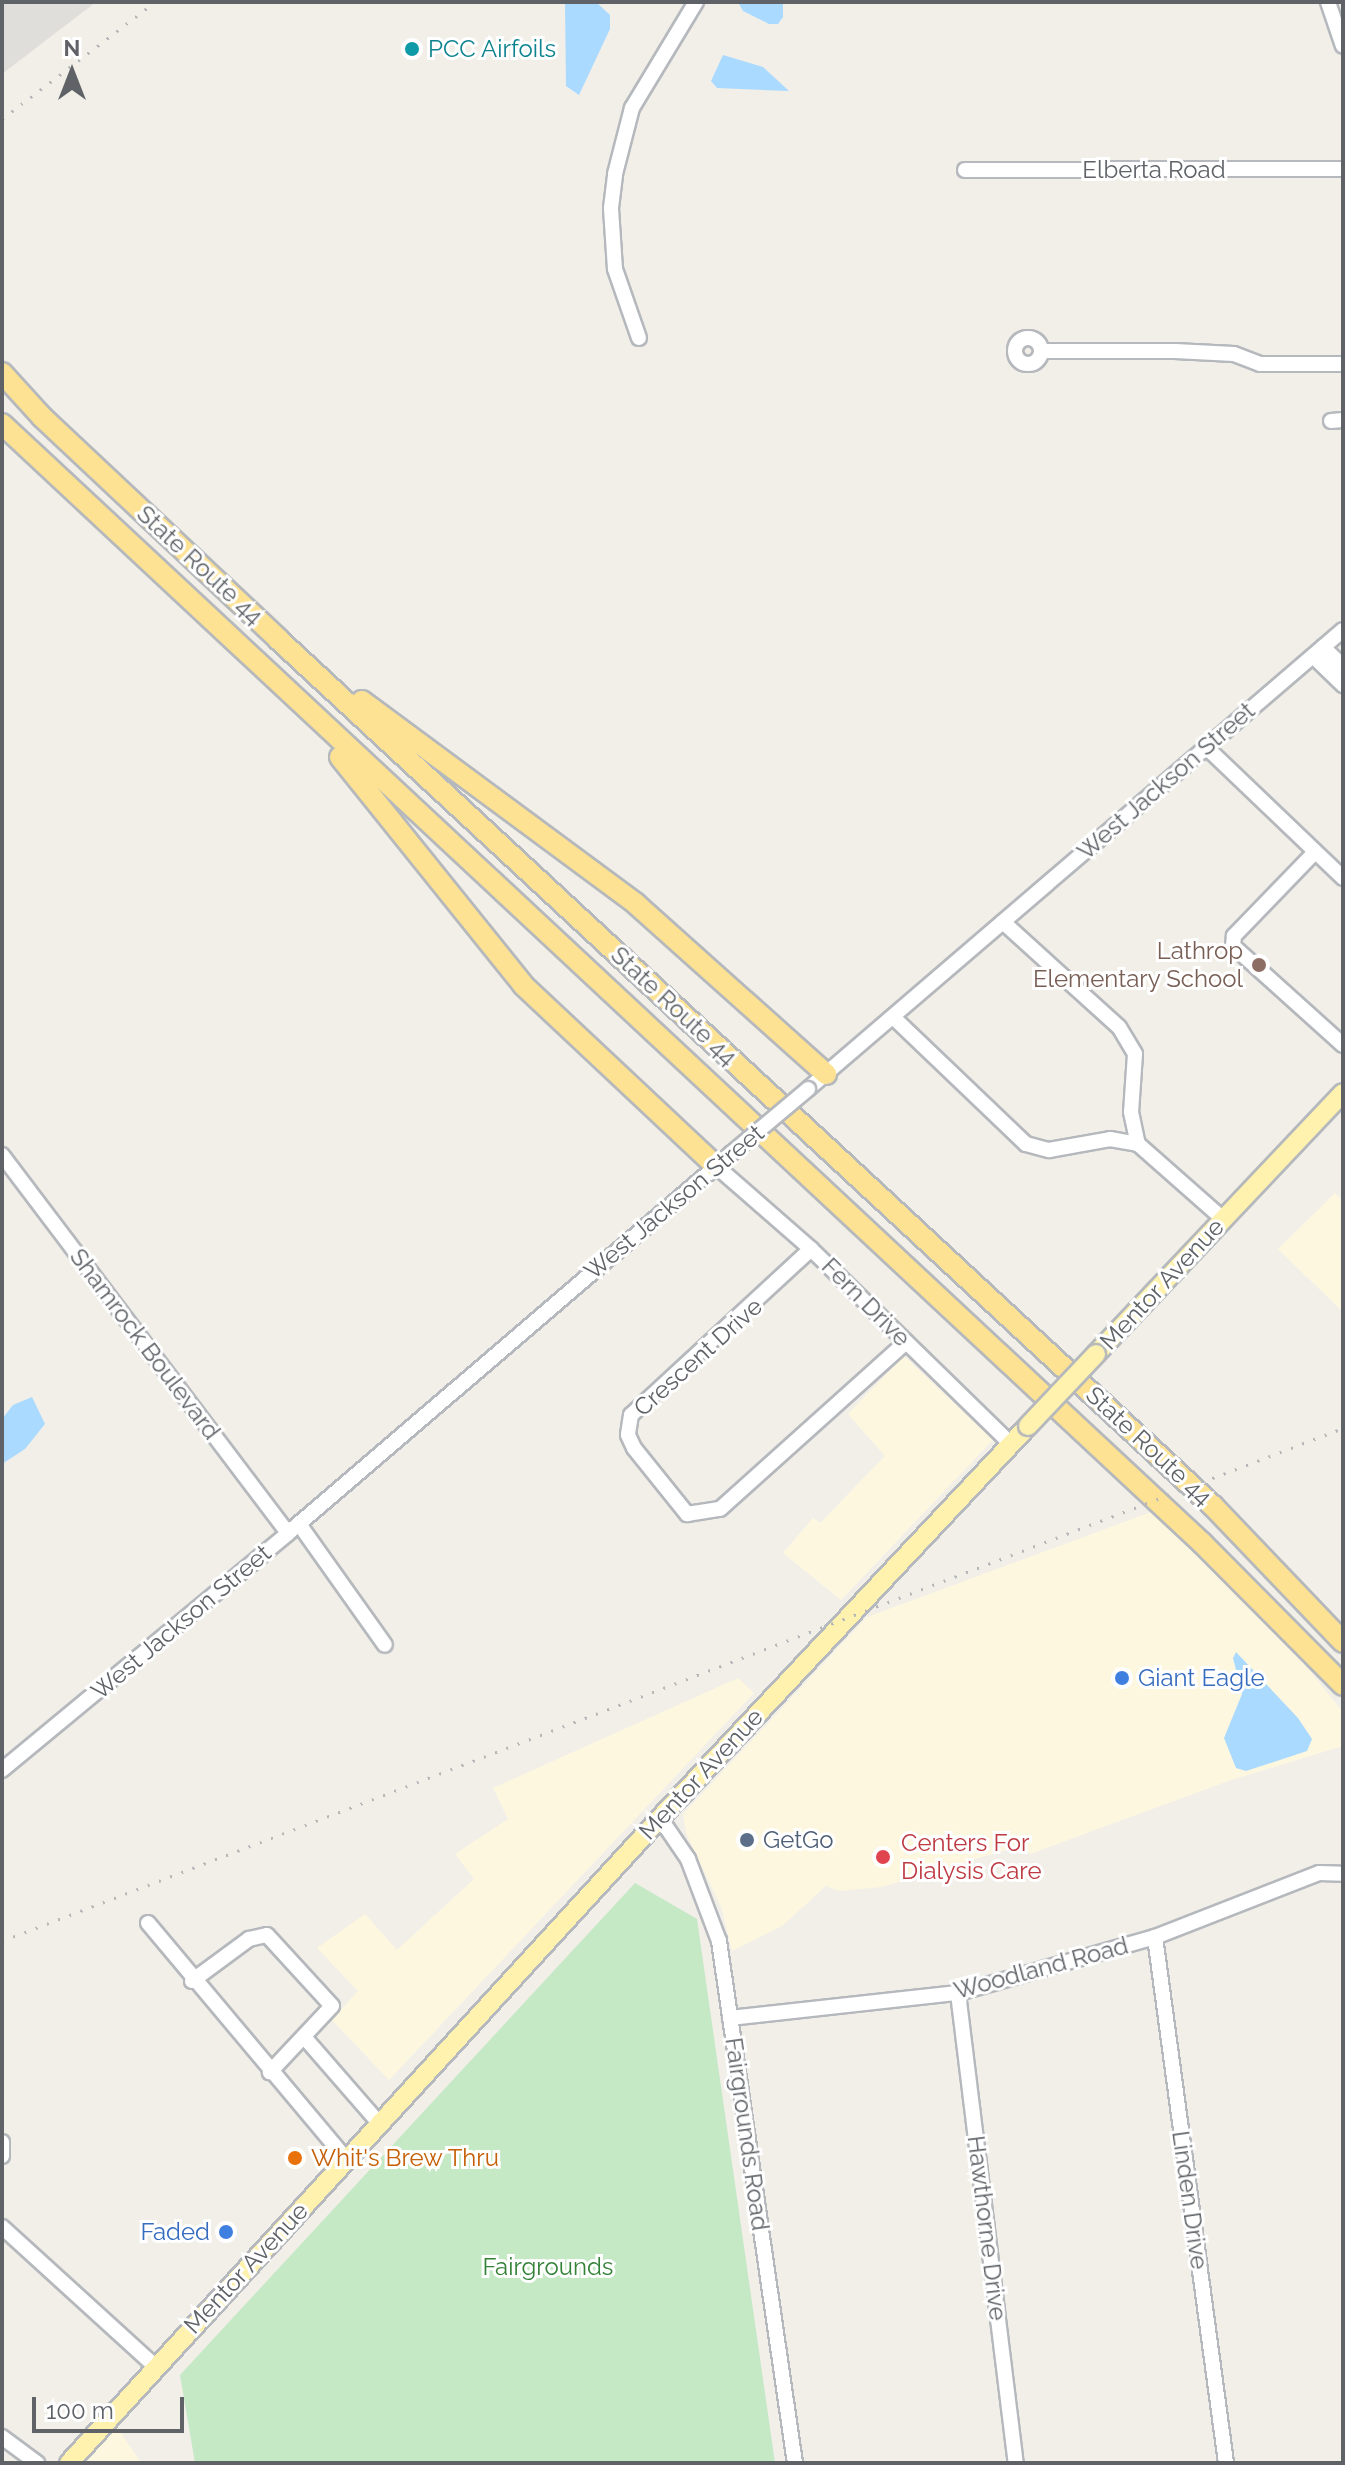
<!DOCTYPE html>
<style>
body{margin:0}
#map{position:relative;width:1345px;height:2465px;overflow:hidden;background:#f1efe8;font-family:Raleway,sans-serif}
div>[style]{position:absolute}
.commercial>*{inset:0;background:#fef7e0}
.industrial>*{inset:0;background:#e0deda}
.green>*{inset:0;background:#c5e8c5}
.water>*{inset:0;background:#aadaff}
.roads{filter:drop-shadow(2px 0 #b5b8bc) drop-shadow(-2px 0 #b5b8bc) drop-shadow(0 2px #b5b8bc) drop-shadow(0 -2px #b5b8bc)}
.minor>*{height:14px;margin:-7px;padding:0 7px;transform-origin:7px;border-radius:7px;background:#fff}
.minor>.ring{margin:-7px;padding:0;box-sizing:content-box;background:none;border:14px solid #fff;border-radius:50%}
.major>*{height:18px;margin:-9px;padding:0 9px;transform-origin:9px;border-radius:9px;background:#fff2af}
.highway>*{height:20px;margin:-10px;padding:0 10px;transform-origin:10px;border-radius:10px;background:#fde293}
.rail>*{height:3px;margin-top:-1.5px;transform-origin:0;background:repeating-linear-gradient(90deg,#b6b7b8 0 2px,transparent 0 12px)}
.bridges{filter:drop-shadow(2px 0 #b5b8bc) drop-shadow(-2px 0 #b5b8bc) drop-shadow(0 2px #b5b8bc) drop-shadow(0 -2px #b5b8bc)}
.minor-bridge>*{height:14px;margin:-7px;padding:0 7px;transform-origin:7px;border-radius:7px;background:#fff}
.major-bridge>*{height:18px;margin:-9px;padding:0 9px;transform-origin:9px;border-radius:9px;background:#fff2af}
.dots>*{width:22px;height:22px;translate:-50% -50%;box-sizing:border-box;border:4px solid #fff;border-radius:50%}
span{translate:-50% -50%;white-space:nowrap;text-align:center;line-height:1.15;-webkit-text-stroke:6px #fff;paint-order:stroke}
.culture-label{font-size:24px;color:#0d838f}
.left{translate:0 -50%;text-align:left}
.street-label{font-size:24px;color:#5f6368}
.education-label{font-size:24px;color:#785e54}
.right{translate:-100% -50%;text-align:right}
.shop-label{font-size:24px;color:#366cbe}
.service-label{font-size:24px;color:#4e5e75}
.health-label{font-size:24px;color:#be3a42}
.food-label{font-size:24px;color:#c56008}
.park-label{font-size:24px;color:#348238}
.frame{position:absolute;inset:0;border:4px solid #5f6368;pointer-events:none}
.north{position:absolute;left:32px;top:32px;width:80px;height:80px;-webkit-text-stroke:6px #fff;paint-order:stroke;rotate:0deg;font-size:22px;font-weight:700;line-height:32px;text-align:center;color:#5f6368}
.north::after{content:'';display:block;margin:auto;width:28px;height:36px;background:#5f6368;clip-path:polygon(50% 0,100% 100%,50% 72%,0 100%)}
.scale{position:absolute;left:32px;top:2397px;width:152px;height:36px;box-sizing:border-box;border:4px solid #5f6368;border-top:0;padding-left:10px;font-size:24px;line-height:28px;white-space:nowrap;color:#5f6368;-webkit-text-stroke:6px #fff;paint-order:stroke}
</style>
<div id="map">
<div class="commercial">
<i style="clip-path:polygon(1335px 1193px,1343px 1201px,1343px 1312px,1278px 1249px)"></i>
<i style="clip-path:polygon(904px 1356px,993px 1440px,841px 1600px,783px 1553px,813px 1518px,820px 1523px,885px 1456px,848px 1414px)"></i>
<i style="clip-path:polygon(1154px 1511px,1301px 1660px,1343px 1712px,1343px 1746px,1231px 1780px,1030px 1854px,1022px 1845px,882px 1887px,840px 1891px,826px 1886px,782px 1926px,732px 1951px,722px 1909px,686px 1833px,683px 1814px,867px 1617px)"></i>
<i style="clip-path:polygon(738px 1678px,754px 1693px,389px 2080px,332px 2020px,358px 1991px,317px 1948px,365px 1914px,397px 1950px,474px 1879px,455px 1854px,508px 1819px,493px 1788px)"></i>
<i style="clip-path:polygon(115px 2424px,141px 2463px,78px 2463px)"></i>
</div>
<div class="industrial">
<i style="clip-path:polygon(2px 2px,96px 2px,2px 74px)"></i>
</div>
<div class="green">
<i style="clip-path:polygon(635px 1883px,697px 1919px,775px 2463px,195px 2463px,180px 2375px)"></i>
</div>
<div class="water">
<i style="clip-path:polygon(565px 2px,596px 2px,610px 15px,610px 29px,579px 95px,566px 86px)"></i>
<i style="clip-path:polygon(738px 2px,783px 2px,783px 17px,778px 24px,769px 24px,743px 11px)"></i>
<i style="clip-path:polygon(723px 55px,763px 67px,789px 91px,717px 88px,711px 81px)"></i>
<i style="clip-path:polygon(32px 1397px,45px 1424px,25px 1449px,2px 1464px,2px 1419px,13px 1405px)"></i>
<i style="clip-path:polygon(1236px 1652px,1298px 1718px,1312px 1739px,1307px 1751px,1246px 1771px,1236px 1768px,1224px 1738px,1242px 1694px,1233px 1658px)"></i>
</div>
<div class="roads">
<div class="minor">
<i style="left:1328px;top:2px;width:46px;rotate:71.2deg"></i>
<i style="left:965px;top:170px;width:378px;rotate:-0.2deg"></i>
<i style="left:639px;top:338px;width:73px;rotate:-109.2deg"></i>
<i style="left:615px;top:269px;width:61px;rotate:-93.8deg"></i>
<i style="left:611px;top:208px;width:34px;rotate:-83deg"></i>
<i style="left:615px;top:174px;width:68px;rotate:-75.6deg"></i>
<i style="left:632px;top:108px;width:124px;rotate:-58.9deg"></i>
<i class="ring" style="left:1015px;top:338px;width:12px;height:12px"></i>
<i style="left:1041px;top:351px;width:134px"></i>
<i style="left:1175px;top:351px;width:59px;rotate:2.9deg"></i>
<i style="left:1234px;top:354px;width:28px;rotate:21deg"></i>
<i style="left:1260px;top:364px;width:83px"></i>
<i style="left:1331px;top:421px;width:12px;rotate:-5deg"></i>
<i style="left:1323px;top:647px;width:28px;rotate:44deg"></i>
<i style="left:1313px;top:656px;width:42px;rotate:44deg"></i>
<i style="left:1205px;top:746px;width:191px;rotate:43.7deg"></i>
<i style="left:1315px;top:852px;width:117px;rotate:134deg"></i>
<i style="left:1234px;top:936px;width:10px;rotate:96deg"></i>
<i style="left:1233px;top:946px;width:148px;rotate:42deg"></i>
<i style="left:1003px;top:922px;width:156px;rotate:42.2deg"></i>
<i style="left:1119px;top:1027px;width:31px;rotate:59deg"></i>
<i style="left:1135px;top:1054px;width:58px;rotate:93.9deg"></i>
<i style="left:1131px;top:1112px;width:33px;rotate:78deg"></i>
<i style="left:1138px;top:1144px;width:113px;rotate:41.4deg"></i>
<i style="left:893px;top:1017px;width:184px;rotate:43.7deg"></i>
<i style="left:1026px;top:1144px;width:24px;rotate:15deg"></i>
<i style="left:1049px;top:1150px;width:62px;rotate:-10.2deg"></i>
<i style="left:1110px;top:1139px;width:28px;rotate:10deg"></i>
<i style="left:808px;top:1089px;width:705px;rotate:-40.63deg"></i>
<i style="left:2px;top:1155px;width:474px;rotate:52.9deg"></i>
<i style="left:716px;top:1166px;width:126px;rotate:41.1deg"></i>
<i style="left:811px;top:1249px;width:279px;rotate:44.3deg"></i>
<i style="left:811px;top:1249px;width:245px;rotate:137.3deg"></i>
<i style="left:631px;top:1415px;width:20px;rotate:99deg"></i>
<i style="left:628px;top:1435px;width:14px;rotate:65deg"></i>
<i style="left:634px;top:1448px;width:85px;rotate:51.2deg"></i>
<i style="left:687px;top:1514px;width:33px;rotate:-9deg"></i>
<i style="left:720px;top:1509px;width:250px;rotate:-41.9deg"></i>
<i style="left:299px;top:1524px;width:148px;rotate:54.6deg"></i>
<i style="left:2px;top:1770px;width:371px;rotate:-39.6deg"></i>
<i style="left:288px;top:1533px;width:586px;rotate:-40.57deg"></i>
<i style="left:660px;top:1818px;width:50px;rotate:55.7deg"></i>
<i style="left:688px;top:1859px;width:88px;rotate:69.3deg"></i>
<i style="left:719px;top:1941px;width:528px;rotate:81.72deg"></i>
<i style="left:148px;top:1923px;width:308px;rotate:50deg"></i>
<i style="left:1155px;top:1937px;width:531px;rotate:82.31deg"></i>
<i style="left:192px;top:1981px;width:71px;rotate:-36.4deg"></i>
<i style="left:249px;top:1939px;width:18px;rotate:-13deg"></i>
<i style="left:267px;top:1935px;width:96px;rotate:47.5deg"></i>
<i style="left:332px;top:2006px;width:91px;rotate:133.2deg"></i>
<i style="left:958px;top:1993px;width:474px;rotate:83deg"></i>
<i style="left:730px;top:2018px;width:229px;rotate:-6.3deg"></i>
<i style="left:958px;top:1993px;width:205px;rotate:-15.9deg"></i>
<i style="left:1155px;top:1937px;width:176px;rotate:-21.3deg"></i>
<i style="left:1319px;top:1873px;width:24px;rotate:2deg"></i>
<i style="left:305px;top:2038px;width:113px;rotate:49deg"></i>
<i style="left:2px;top:2142px;width:14px;rotate:90deg"></i>
<i style="left:2px;top:2227px;width:207px;rotate:42.3deg"></i>
<i style="left:2px;top:2437px;width:44px;rotate:36.6deg"></i>
</div>
<div class="major">
<i style="left:1096px;top:1354px;width:359px;rotate:-46.6deg"></i>
<i style="left:69px;top:2463px;width:875px;rotate:-47.5deg"></i>
<i style="left:660px;top:1818px;width:538px;rotate:-46.81deg"></i>
</div>
<div class="highway">
<i style="left:2px;top:373px;width:59px;rotate:47.7deg"></i>
<i style="left:42px;top:417px;width:324px;rotate:43.2deg"></i>
<i style="left:278px;top:639px;width:1275px;rotate:42.84deg"></i>
<i style="left:1213px;top:1506px;width:188px;rotate:46.3deg"></i>
<i style="left:2px;top:424px;width:1641px;rotate:43deg"></i>
<i style="left:1202px;top:1543px;width:200px;rotate:45.2deg"></i>
<i style="left:362px;top:701px;width:341px;rotate:36.5deg"></i>
<i style="left:636px;top:904px;width:255px;rotate:41.8deg"></i>
<i style="left:340px;top:757px;width:292px;rotate:51.2deg"></i>
<i style="left:523px;top:985px;width:265px;rotate:43.2deg"></i>
</div>
</div>
<div class="rail">
<i style="left:2px;top:119px;width:193px;rotate:-37.4deg"></i>
<i style="left:2px;top:1941px;width:1436px;rotate:-20.93deg"></i>
</div>
<div class="bridges">
<div class="minor-bridge">
<i style="left:733px;top:1152px;width:98px;rotate:-40deg"></i>
</div>
<div class="major-bridge">
<i style="left:1028px;top:1426px;width:99px;rotate:-46.6deg"></i>
</div>
</div>
<div class="dots">
<i style="left:412px;top:49px;background:#0f9aa8"></i>
<i style="left:1259px;top:965px;background:#8d6e63"></i>
<i style="left:1122px;top:1678px;background:#3f7fe0"></i>
<i style="left:747px;top:1840px;background:#5c6f8a"></i>
<i style="left:883px;top:1857px;background:#e0444e"></i>
<i style="left:295px;top:2158px;background:#e8710a"></i>
<i style="left:226px;top:2232px;background:#3f7fe0"></i>
</div>
<div class="culture-label">
<span class="left" style="left:428px;top:49px">PCC Airfoils</span>
</div>
<div class="street-label">
<span style="left:1154px;top:170px">Elberta Road</span>
<span style="left:200px;top:565px;rotate:43deg">State Route 44</span>
<span style="left:1166px;top:781px;rotate:-41deg">West Jackson Street</span>
<span style="left:674px;top:1006px;rotate:43deg">State Route 44</span>
<span style="left:674px;top:1202px;rotate:-40deg">West Jackson Street</span>
<span style="left:1162px;top:1284px;rotate:-47deg">Mentor Avenue</span>
<span style="left:866px;top:1302px;rotate:45deg">Fern Drive</span>
<span style="left:145px;top:1344px;rotate:53deg">Shamrock Boulevard</span>
<span style="left:698px;top:1357px;rotate:-42deg">Crescent Drive</span>
<span style="left:1149px;top:1446px;rotate:43deg">State Route 44</span>
<span style="left:181px;top:1622px;rotate:-40deg">West Jackson Street</span>
<span style="left:701px;top:1774px;rotate:-47deg">Mentor Avenue</span>
<span style="left:1041px;top:1968px;rotate:-15deg">Woodland Road</span>
<span style="left:747px;top:2134px;rotate:82deg">Fairgrounds Road</span>
<span style="left:1190px;top:2200px;rotate:82deg">Linden Drive</span>
<span style="left:987px;top:2228px;rotate:83deg">Hawthorne Drive</span>
<span style="left:246px;top:2268px;rotate:-47deg">Mentor Avenue</span>
</div>
<div class="education-label">
<span class="right" style="left:1243px;top:965px">Lathrop<br>Elementary School</span>
</div>
<div class="shop-label">
<span class="left" style="left:1138px;top:1678px">Giant Eagle</span>
<span class="right" style="left:210px;top:2232px">Faded</span>
</div>
<div class="service-label">
<span class="left" style="left:763px;top:1840px">GetGo</span>
</div>
<div class="health-label">
<span class="left" style="left:901px;top:1857px">Centers For<br>Dialysis Care</span>
</div>
<div class="food-label">
<span class="left" style="left:311px;top:2158px">Whit's Brew Thru</span>
</div>
<div class="park-label">
<span style="left:548px;top:2267px">Fairgrounds</span>
</div>
<div class="frame"></div>
<div class="north">N</div>
<div class="scale">100 m</div>
</div>
